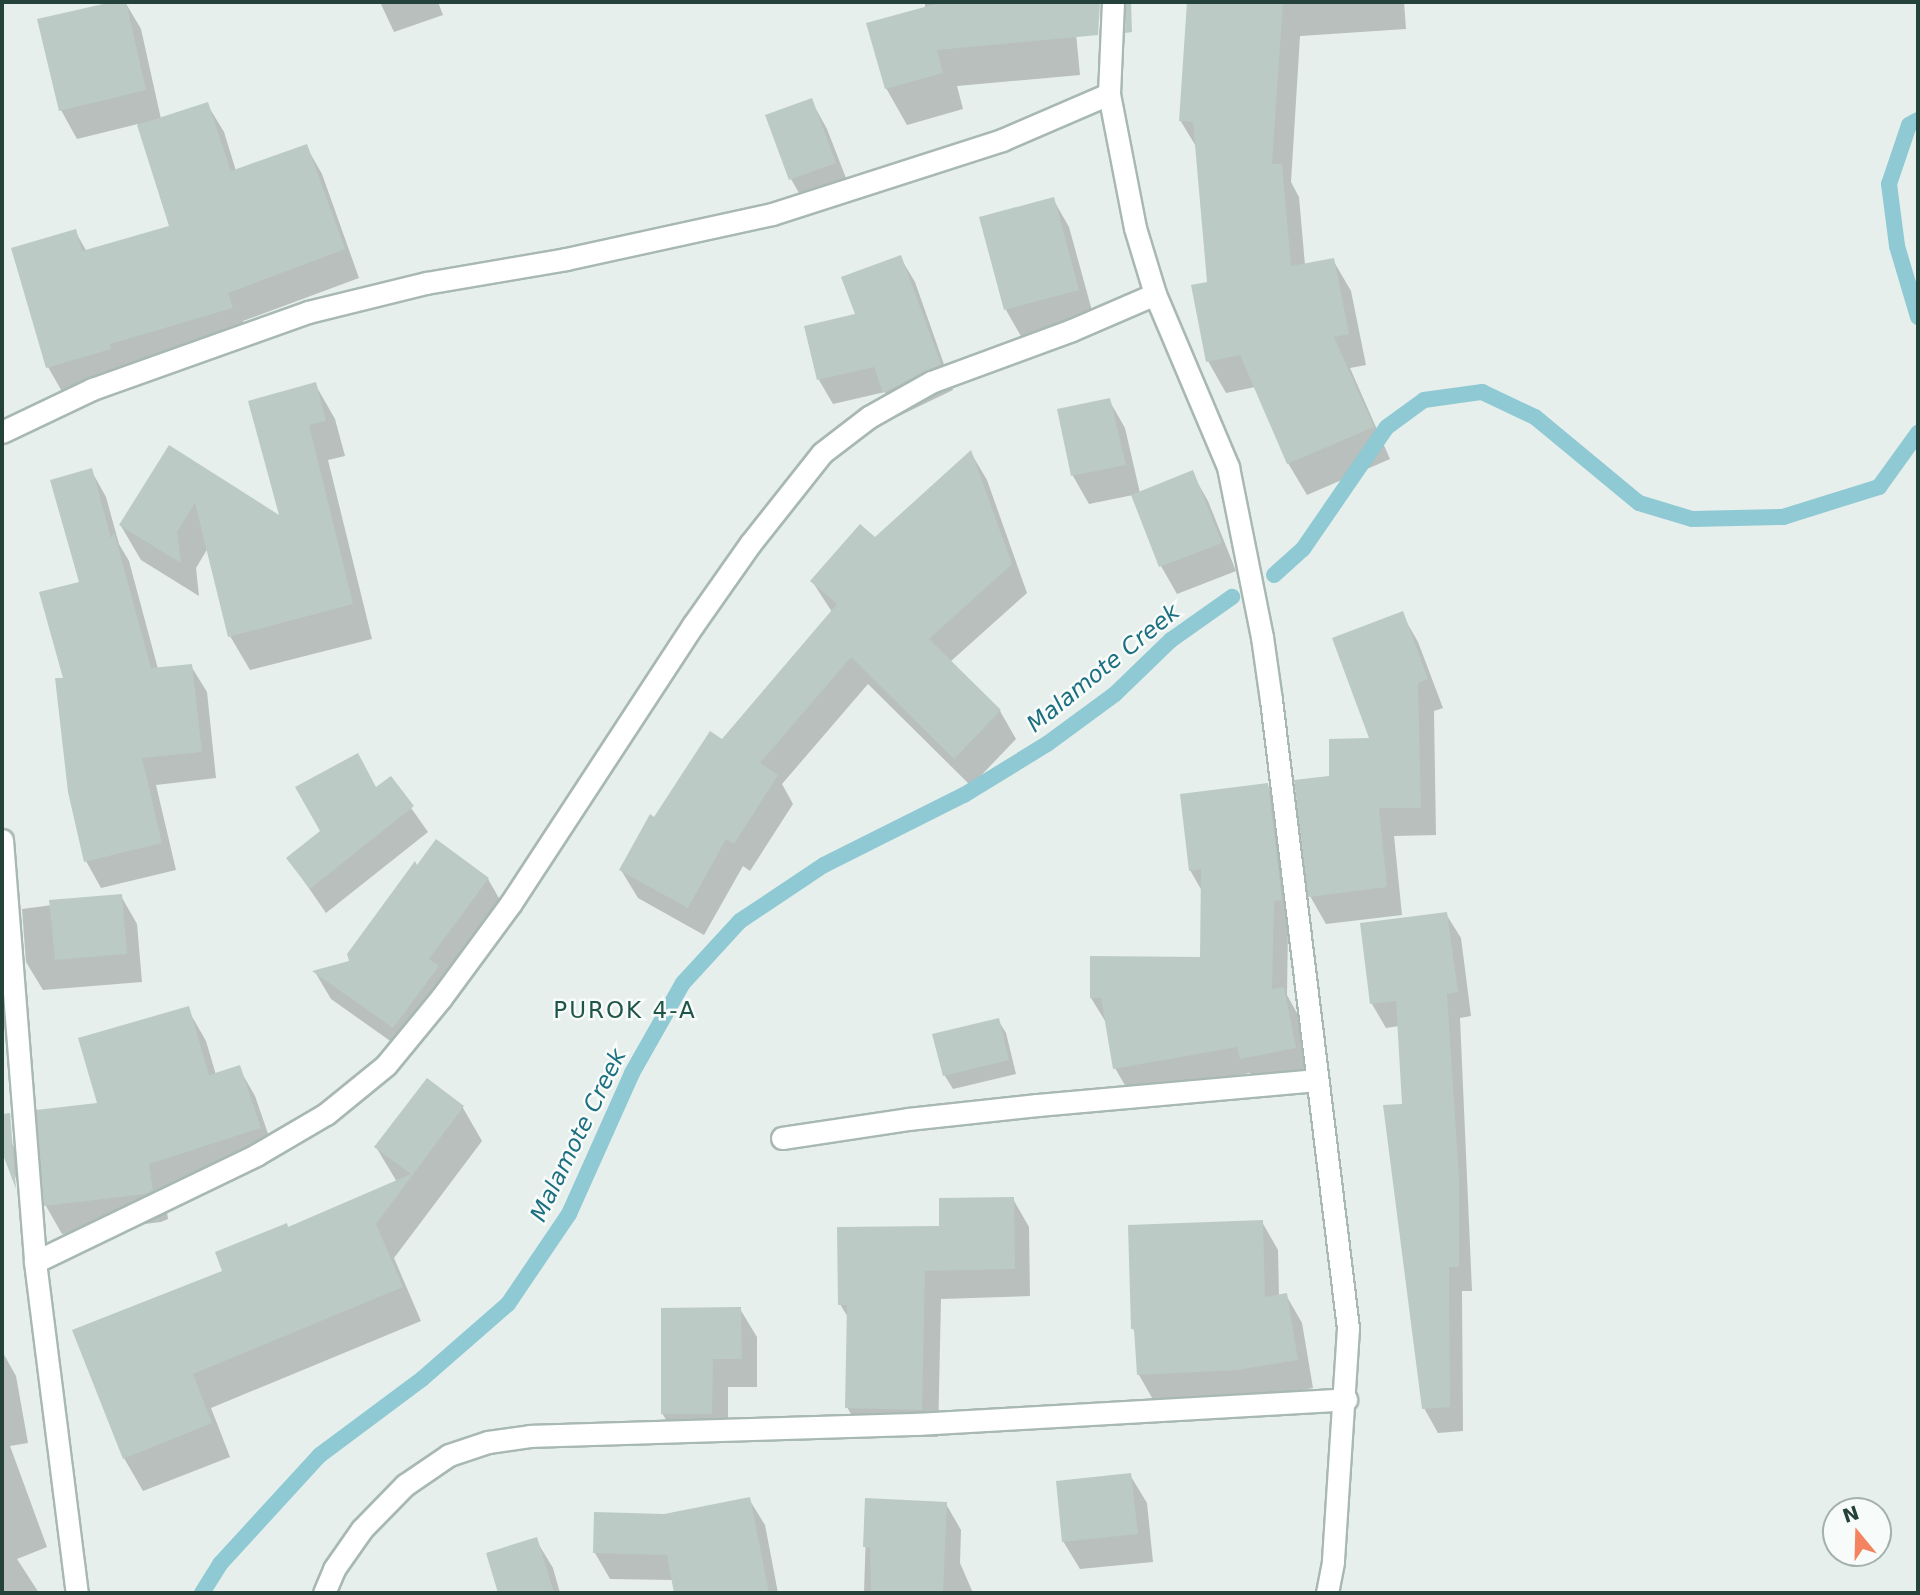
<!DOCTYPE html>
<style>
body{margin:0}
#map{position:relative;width:1920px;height:1595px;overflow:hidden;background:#e6efeb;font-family:"DejaVu Sans",sans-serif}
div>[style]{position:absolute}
.shadow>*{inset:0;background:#0003}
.stream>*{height:16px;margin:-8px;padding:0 8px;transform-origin:8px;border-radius:8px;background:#8ec9d4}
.building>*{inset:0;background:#bbcac4}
.roads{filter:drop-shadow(2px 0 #a8b8b2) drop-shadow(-2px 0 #a8b8b2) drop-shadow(0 2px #a8b8b2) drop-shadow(0 -2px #a8b8b2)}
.minor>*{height:21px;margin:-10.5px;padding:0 10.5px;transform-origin:10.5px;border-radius:10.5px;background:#fff}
span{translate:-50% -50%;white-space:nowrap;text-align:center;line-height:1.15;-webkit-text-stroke:5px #f7fbf9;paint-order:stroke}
.water-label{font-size:23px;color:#1c6f80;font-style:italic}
.neighbourhood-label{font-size:23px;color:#1f5548;letter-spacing:2px}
.frame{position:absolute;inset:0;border:4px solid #24423a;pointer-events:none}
.north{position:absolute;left:1822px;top:1497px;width:70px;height:70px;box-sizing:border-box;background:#f7fbf9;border:2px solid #a3b1ad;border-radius:50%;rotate:341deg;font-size:19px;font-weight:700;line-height:28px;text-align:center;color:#24423a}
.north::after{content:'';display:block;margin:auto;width:24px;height:32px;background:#f4845f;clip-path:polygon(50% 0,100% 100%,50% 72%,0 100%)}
</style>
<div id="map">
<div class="shadow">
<i style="clip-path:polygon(125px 2px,141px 29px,161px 119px,207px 104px,224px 132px,236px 171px,306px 146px,322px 174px,359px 278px,243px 321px,248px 336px,64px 395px,48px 367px,75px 231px,87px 252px,171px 227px,138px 124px,77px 139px,61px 110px,39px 20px)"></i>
<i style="clip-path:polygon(380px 2px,438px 2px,443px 15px,394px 32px)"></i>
<i style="clip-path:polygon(925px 2px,1073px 2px,1080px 75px,957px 86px,963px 109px,907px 125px,886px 88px,925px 9px)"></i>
<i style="clip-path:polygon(1188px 2px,1404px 2px,1406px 29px,1300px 36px,1291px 182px,1299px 197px,1305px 265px,1333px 260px,1351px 291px,1366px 365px,1350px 368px,1390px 459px,1307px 495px,1288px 463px,1255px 387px,1226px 393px,1208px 361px,1208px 284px,1197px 148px,1180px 120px)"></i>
<i style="clip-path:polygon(811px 100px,827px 129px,851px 191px,807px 207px,791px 179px)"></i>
<i style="clip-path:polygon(1053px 199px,1069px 227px,1094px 318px,1022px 338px,1006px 310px)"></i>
<i style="clip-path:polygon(900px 257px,915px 282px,953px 390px,899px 416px,885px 392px,833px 404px,819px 380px,857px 316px)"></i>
<i style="clip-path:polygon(315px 384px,335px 419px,345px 456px,328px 460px,372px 639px,250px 670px,230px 636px,208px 548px,196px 568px,199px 596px,141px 560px,121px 526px,169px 448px,282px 519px)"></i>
<i style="clip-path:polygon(1109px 400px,1125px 428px,1140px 493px,1192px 473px,1208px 501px,1236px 571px,1177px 594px,1161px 566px,1133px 495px,1089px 504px,1073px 476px,1059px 411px)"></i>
<i style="clip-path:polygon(971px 453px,987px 480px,1027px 593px,950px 662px,1000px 711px,1016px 739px,971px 786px,868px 684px,782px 784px,793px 804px,750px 871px,743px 866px,704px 935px,638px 898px,621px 870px,655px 819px,832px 612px,812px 581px,875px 540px)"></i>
<i style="clip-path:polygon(91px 470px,106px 497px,119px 544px,129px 561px,158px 669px,191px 666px,207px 692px,216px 778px,156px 785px,176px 870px,101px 888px,86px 861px,65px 679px,81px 583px)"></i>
<i style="clip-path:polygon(1402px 614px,1418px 642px,1443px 708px,1434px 711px,1436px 835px,1394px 836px,1402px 915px,1326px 924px,1310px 896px,1372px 740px)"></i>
<i style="clip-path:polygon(390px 778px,428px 832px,326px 913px,288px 858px)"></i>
<i style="clip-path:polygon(1267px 785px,1282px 811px,1296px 926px,1288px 927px,1287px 995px,1298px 1015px,1310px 1074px,1257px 1085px,1250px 1073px,1130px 1094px,1115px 1068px,1107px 1024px,1091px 998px,1202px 959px,1202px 891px,1190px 870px)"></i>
<i style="clip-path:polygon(417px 868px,488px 879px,504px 907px,454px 995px,410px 1055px,331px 999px,315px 972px,351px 962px)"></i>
<i style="clip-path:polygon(121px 896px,137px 924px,142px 982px,43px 990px,26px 962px,22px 909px)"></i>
<i style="clip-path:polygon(1446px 914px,1461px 938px,1471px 1016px,1460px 1018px,1472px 1291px,1462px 1291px,1463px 1431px,1438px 1433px,1424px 1408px,1399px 1026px,1386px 1028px,1372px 1004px)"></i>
<i style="clip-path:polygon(190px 1013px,206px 1041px,216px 1075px,239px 1068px,255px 1096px,276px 1157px,164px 1192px,168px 1219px,161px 1222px,62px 1234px,46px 1206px,40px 1140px,99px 1104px)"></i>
<i style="clip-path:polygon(998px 1020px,1006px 1033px,1016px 1074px,953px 1089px,945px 1076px,934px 1035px)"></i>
<i style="clip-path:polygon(427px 1080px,463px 1108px,482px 1141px,394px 1258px,421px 1321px,211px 1408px,230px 1457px,143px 1491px,124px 1458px,225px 1272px,288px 1229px,397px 1182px,376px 1147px)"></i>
<i style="clip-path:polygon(11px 1142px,28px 1170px,31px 1211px,2px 1148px,2px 1143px)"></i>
<i style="clip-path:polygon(1013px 1199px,1029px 1227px,1030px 1296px,941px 1299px,938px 1437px,863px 1435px,847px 1407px,849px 1319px,840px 1304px,941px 1228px)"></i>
<i style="clip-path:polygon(1262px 1222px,1278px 1250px,1279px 1296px,1286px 1295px,1302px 1323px,1313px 1388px,1255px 1398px,1155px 1403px,1139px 1375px,1137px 1336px,1133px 1329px)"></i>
<i style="clip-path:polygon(740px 1309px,757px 1337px,757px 1387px,728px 1387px,728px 1441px,679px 1441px,662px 1413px)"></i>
<i style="clip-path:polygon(2px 1351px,16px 1376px,28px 1443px,10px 1446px,47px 1547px,17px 1559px,39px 1593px,2px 1593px)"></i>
<i style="clip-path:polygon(1130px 1475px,1147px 1503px,1153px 1562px,1080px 1569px,1063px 1541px)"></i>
<i style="clip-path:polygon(749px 1499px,765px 1525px,778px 1593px,676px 1593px,673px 1580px,610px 1579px,595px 1553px,664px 1516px)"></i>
<i style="clip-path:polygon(867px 1500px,946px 1504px,961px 1530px,960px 1563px,973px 1593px,864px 1593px)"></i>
<i style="clip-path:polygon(536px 1540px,553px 1568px,560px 1593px,500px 1593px,488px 1555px)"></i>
</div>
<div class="stream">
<i style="left:1918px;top:120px;width:10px;rotate:151deg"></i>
<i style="left:1909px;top:125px;width:62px;rotate:108.7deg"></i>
<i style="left:1889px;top:184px;width:63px;rotate:82.6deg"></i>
<i style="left:1897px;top:246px;width:74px;rotate:73.5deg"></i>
<i style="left:1274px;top:575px;width:39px;rotate:-42deg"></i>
<i style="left:1303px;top:549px;width:148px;rotate:-55.5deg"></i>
<i style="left:1387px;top:427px;width:46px;rotate:-36.1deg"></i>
<i style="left:1424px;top:400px;width:59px;rotate:-7.9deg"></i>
<i style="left:1482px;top:392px;width:59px;rotate:25.3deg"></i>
<i style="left:1535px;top:417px;width:135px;rotate:39.6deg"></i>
<i style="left:1639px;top:503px;width:55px;rotate:16.8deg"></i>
<i style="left:1692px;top:519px;width:91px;rotate:-1.3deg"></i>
<i style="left:1783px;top:517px;width:101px;rotate:-17.4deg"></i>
<i style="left:1879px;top:487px;width:67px;rotate:-54.2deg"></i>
<i style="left:202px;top:1593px;width:34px;rotate:-58deg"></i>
<i style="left:220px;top:1564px;width:148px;rotate:-47.5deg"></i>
<i style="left:320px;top:1455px;width:127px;rotate:-36.7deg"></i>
<i style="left:422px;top:1379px;width:114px;rotate:-41.1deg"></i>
<i style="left:508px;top:1304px;width:109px;rotate:-55.9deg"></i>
<i style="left:569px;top:1214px;width:154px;rotate:-65.9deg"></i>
<i style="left:632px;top:1073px;width:103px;rotate:-60.5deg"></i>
<i style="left:683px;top:983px;width:84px;rotate:-47.4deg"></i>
<i style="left:740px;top:921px;width:101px;rotate:-33.7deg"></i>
<i style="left:824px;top:865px;width:157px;rotate:-26.6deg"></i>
<i style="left:964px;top:795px;width:97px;rotate:-31.6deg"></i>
<i style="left:1047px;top:744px;width:84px;rotate:-36.3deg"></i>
<i style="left:1115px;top:694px;width:78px;rotate:-44deg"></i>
<i style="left:1171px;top:640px;width:75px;rotate:-35.2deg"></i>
</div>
<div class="building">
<i style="clip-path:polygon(112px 2px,126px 2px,146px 90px,59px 111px,37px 19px)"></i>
<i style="clip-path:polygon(943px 2px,1100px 2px,1098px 35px,937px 50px,943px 73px,885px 89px,866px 23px)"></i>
<i style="clip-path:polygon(1126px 2px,1131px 2px,1132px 32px,1125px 33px)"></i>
<i style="clip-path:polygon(1187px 2px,1283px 2px,1272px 164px,1282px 164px,1291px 266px,1334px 258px,1349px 334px,1334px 337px,1374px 427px,1287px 464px,1240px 355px,1206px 362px,1191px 285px,1207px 282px,1193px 122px,1179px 121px)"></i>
<i style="clip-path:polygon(812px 98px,836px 163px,789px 180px,765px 115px)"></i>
<i style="clip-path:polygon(208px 102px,231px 171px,307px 144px,345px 249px,228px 293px,233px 308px,110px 344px,111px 349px,46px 368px,11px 248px,76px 229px,82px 251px,169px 226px,137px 125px)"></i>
<i style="clip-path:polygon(1054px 197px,1079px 290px,1004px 310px,979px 217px)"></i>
<i style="clip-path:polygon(901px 255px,941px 364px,883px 393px,874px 367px,817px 380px,804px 326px,855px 314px,841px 277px)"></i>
<i style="clip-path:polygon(316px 382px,326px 421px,309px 425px,353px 604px,228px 637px,195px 503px,177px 532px,181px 563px,119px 525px,169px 445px,279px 515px,248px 401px)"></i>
<i style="clip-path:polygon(1110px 398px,1126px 465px,1071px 476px,1057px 409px)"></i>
<i style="clip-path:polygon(971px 450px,1012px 564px,929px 639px,1001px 710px,954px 759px,851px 657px,760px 763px,778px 775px,734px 844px,726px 839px,688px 908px,619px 870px,650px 814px,654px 817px,710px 731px,722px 739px,837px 604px,810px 581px,860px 524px,875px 537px)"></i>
<i style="clip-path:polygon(92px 468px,111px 538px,114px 532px,151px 668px,192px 664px,202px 752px,142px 758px,162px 843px,84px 862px,68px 792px,55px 678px,63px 678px,39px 592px,79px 582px,50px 480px)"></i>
<i style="clip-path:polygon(1193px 470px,1222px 543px,1159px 567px,1131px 495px)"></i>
<i style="clip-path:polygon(1403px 611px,1428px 679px,1418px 683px,1421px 808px,1379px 808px,1387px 887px,1308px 897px,1294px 780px,1329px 776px,1329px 739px,1369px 738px,1332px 638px)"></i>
<i style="clip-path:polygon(358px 753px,376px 787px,391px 776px,414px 806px,310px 889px,286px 858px,320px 831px,295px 787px)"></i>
<i style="clip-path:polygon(1268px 783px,1282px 900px,1274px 901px,1272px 989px,1284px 987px,1296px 1048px,1240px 1059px,1237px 1047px,1113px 1069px,1101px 998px,1090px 998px,1090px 956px,1200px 957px,1201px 869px,1189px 871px,1180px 794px)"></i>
<i style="clip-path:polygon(436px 839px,489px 878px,429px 959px,439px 966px,393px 1028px,312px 971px,349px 961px,347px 954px,415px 861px,417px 865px)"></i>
<i style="clip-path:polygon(122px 894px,127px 954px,55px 960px,49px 900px)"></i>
<i style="clip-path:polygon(1447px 912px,1458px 992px,1447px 994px,1459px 1178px,1459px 1267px,1449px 1267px,1450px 1407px,1422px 1409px,1383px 1105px,1402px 1104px,1396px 1001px,1370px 1004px,1360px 923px)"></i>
<i style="clip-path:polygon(189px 1006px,209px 1075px,240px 1065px,261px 1128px,149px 1164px,153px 1190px,145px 1194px,44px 1206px,36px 1110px,97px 1103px,78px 1038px)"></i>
<i style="clip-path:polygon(999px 1018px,1009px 1060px,943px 1076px,932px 1034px)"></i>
<i style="clip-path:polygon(427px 1078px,464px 1106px,376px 1224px,403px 1287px,193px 1374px,212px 1423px,123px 1459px,72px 1330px,222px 1271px,215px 1252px,287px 1223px,288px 1227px,411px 1174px,374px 1147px)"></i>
<i style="clip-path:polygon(10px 1113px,16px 1189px,2px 1152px,2px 1114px)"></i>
<i style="clip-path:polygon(1014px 1197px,1015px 1269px,925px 1271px,922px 1410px,845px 1408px,847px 1305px,838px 1305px,837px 1227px,939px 1226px,939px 1198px)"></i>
<i style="clip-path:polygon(1263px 1220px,1265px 1297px,1287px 1293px,1298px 1360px,1238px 1370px,1137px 1375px,1134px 1329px,1131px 1329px,1128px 1225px)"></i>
<i style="clip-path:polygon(741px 1307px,742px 1359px,713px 1359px,712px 1414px,661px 1414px,661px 1308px)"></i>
<i style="clip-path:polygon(1131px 1473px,1138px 1534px,1062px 1542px,1056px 1481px)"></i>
<i style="clip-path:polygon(750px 1497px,769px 1593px,674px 1593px,667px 1555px,593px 1553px,594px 1512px,664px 1514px)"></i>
<i style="clip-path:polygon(865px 1498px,947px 1502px,943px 1593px,871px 1593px,870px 1547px,863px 1547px)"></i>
<i style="clip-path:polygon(537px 1537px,554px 1593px,498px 1593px,486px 1553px)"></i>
</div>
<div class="roads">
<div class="minor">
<i style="left:1113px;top:2px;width:92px;rotate:92.5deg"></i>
<i style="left:1109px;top:94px;width:136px;rotate:79deg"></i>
<i style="left:1135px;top:228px;width:69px;rotate:73.1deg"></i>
<i style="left:1155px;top:294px;width:188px;rotate:67.1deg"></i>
<i style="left:1228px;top:467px;width:173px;rotate:78.7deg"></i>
<i style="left:1262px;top:637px;width:64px;rotate:81.9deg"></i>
<i style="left:1271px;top:700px;width:633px;rotate:83.01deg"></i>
<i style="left:1348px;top:1328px;width:234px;rotate:93.7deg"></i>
<i style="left:1333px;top:1562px;width:32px;rotate:101deg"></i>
<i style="left:2px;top:432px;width:100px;rotate:-25.5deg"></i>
<i style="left:92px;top:389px;width:229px;rotate:-19.6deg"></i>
<i style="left:308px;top:312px;width:122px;rotate:-13.8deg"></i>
<i style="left:426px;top:283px;width:142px;rotate:-9.7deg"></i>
<i style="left:566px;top:259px;width:211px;rotate:-12.3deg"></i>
<i style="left:772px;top:214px;width:242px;rotate:-17.8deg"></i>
<i style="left:1002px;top:140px;width:116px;rotate:-23.3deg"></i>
<i style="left:2px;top:840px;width:423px;rotate:85.5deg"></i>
<i style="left:35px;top:1262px;width:334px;rotate:82.8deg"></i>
<i style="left:782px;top:1138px;width:127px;rotate:-8.6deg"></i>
<i style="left:908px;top:1119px;width:130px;rotate:-6.2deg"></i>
<i style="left:1037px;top:1105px;width:279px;rotate:-5.1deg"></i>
<i style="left:35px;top:1262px;width:246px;rotate:-25.8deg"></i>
<i style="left:256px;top:1155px;width:81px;rotate:-30.4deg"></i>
<i style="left:326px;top:1114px;width:77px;rotate:-39.2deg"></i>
<i style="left:386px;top:1065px;width:87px;rotate:-50.6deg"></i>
<i style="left:441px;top:998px;width:118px;rotate:-53.6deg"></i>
<i style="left:511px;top:903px;width:332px;rotate:-56.8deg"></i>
<i style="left:693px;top:625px;width:99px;rotate:-54.9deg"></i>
<i style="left:750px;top:544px;width:116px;rotate:-51.6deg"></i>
<i style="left:822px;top:453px;width:59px;rotate:-37.5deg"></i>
<i style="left:869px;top:417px;width:71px;rotate:-29.4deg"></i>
<i style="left:931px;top:382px;width:150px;rotate:-20.2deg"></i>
<i style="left:1072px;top:330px;width:90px;rotate:-23.4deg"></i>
<i style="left:324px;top:1593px;width:26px;rotate:-67deg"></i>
<i style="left:334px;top:1569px;width:49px;rotate:-55deg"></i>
<i style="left:362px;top:1529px;width:62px;rotate:-45.7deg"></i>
<i style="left:405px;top:1485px;width:53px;rotate:-34.3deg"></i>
<i style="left:449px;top:1455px;width:41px;rotate:-18.4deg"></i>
<i style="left:488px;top:1442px;width:42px;rotate:-8.1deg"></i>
<i style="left:530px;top:1436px;width:388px;rotate:-1.8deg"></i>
<i style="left:918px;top:1424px;width:429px;rotate:-3.3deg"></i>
</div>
</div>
<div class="water-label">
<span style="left:1103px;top:668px;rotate:-39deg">Malamote Creek</span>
<span style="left:578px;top:1135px;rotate:-64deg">Malamote Creek</span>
</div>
<div class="neighbourhood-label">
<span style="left:625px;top:1010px">PUROK 4-A</span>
</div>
<div class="frame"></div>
<div class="north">N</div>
</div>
